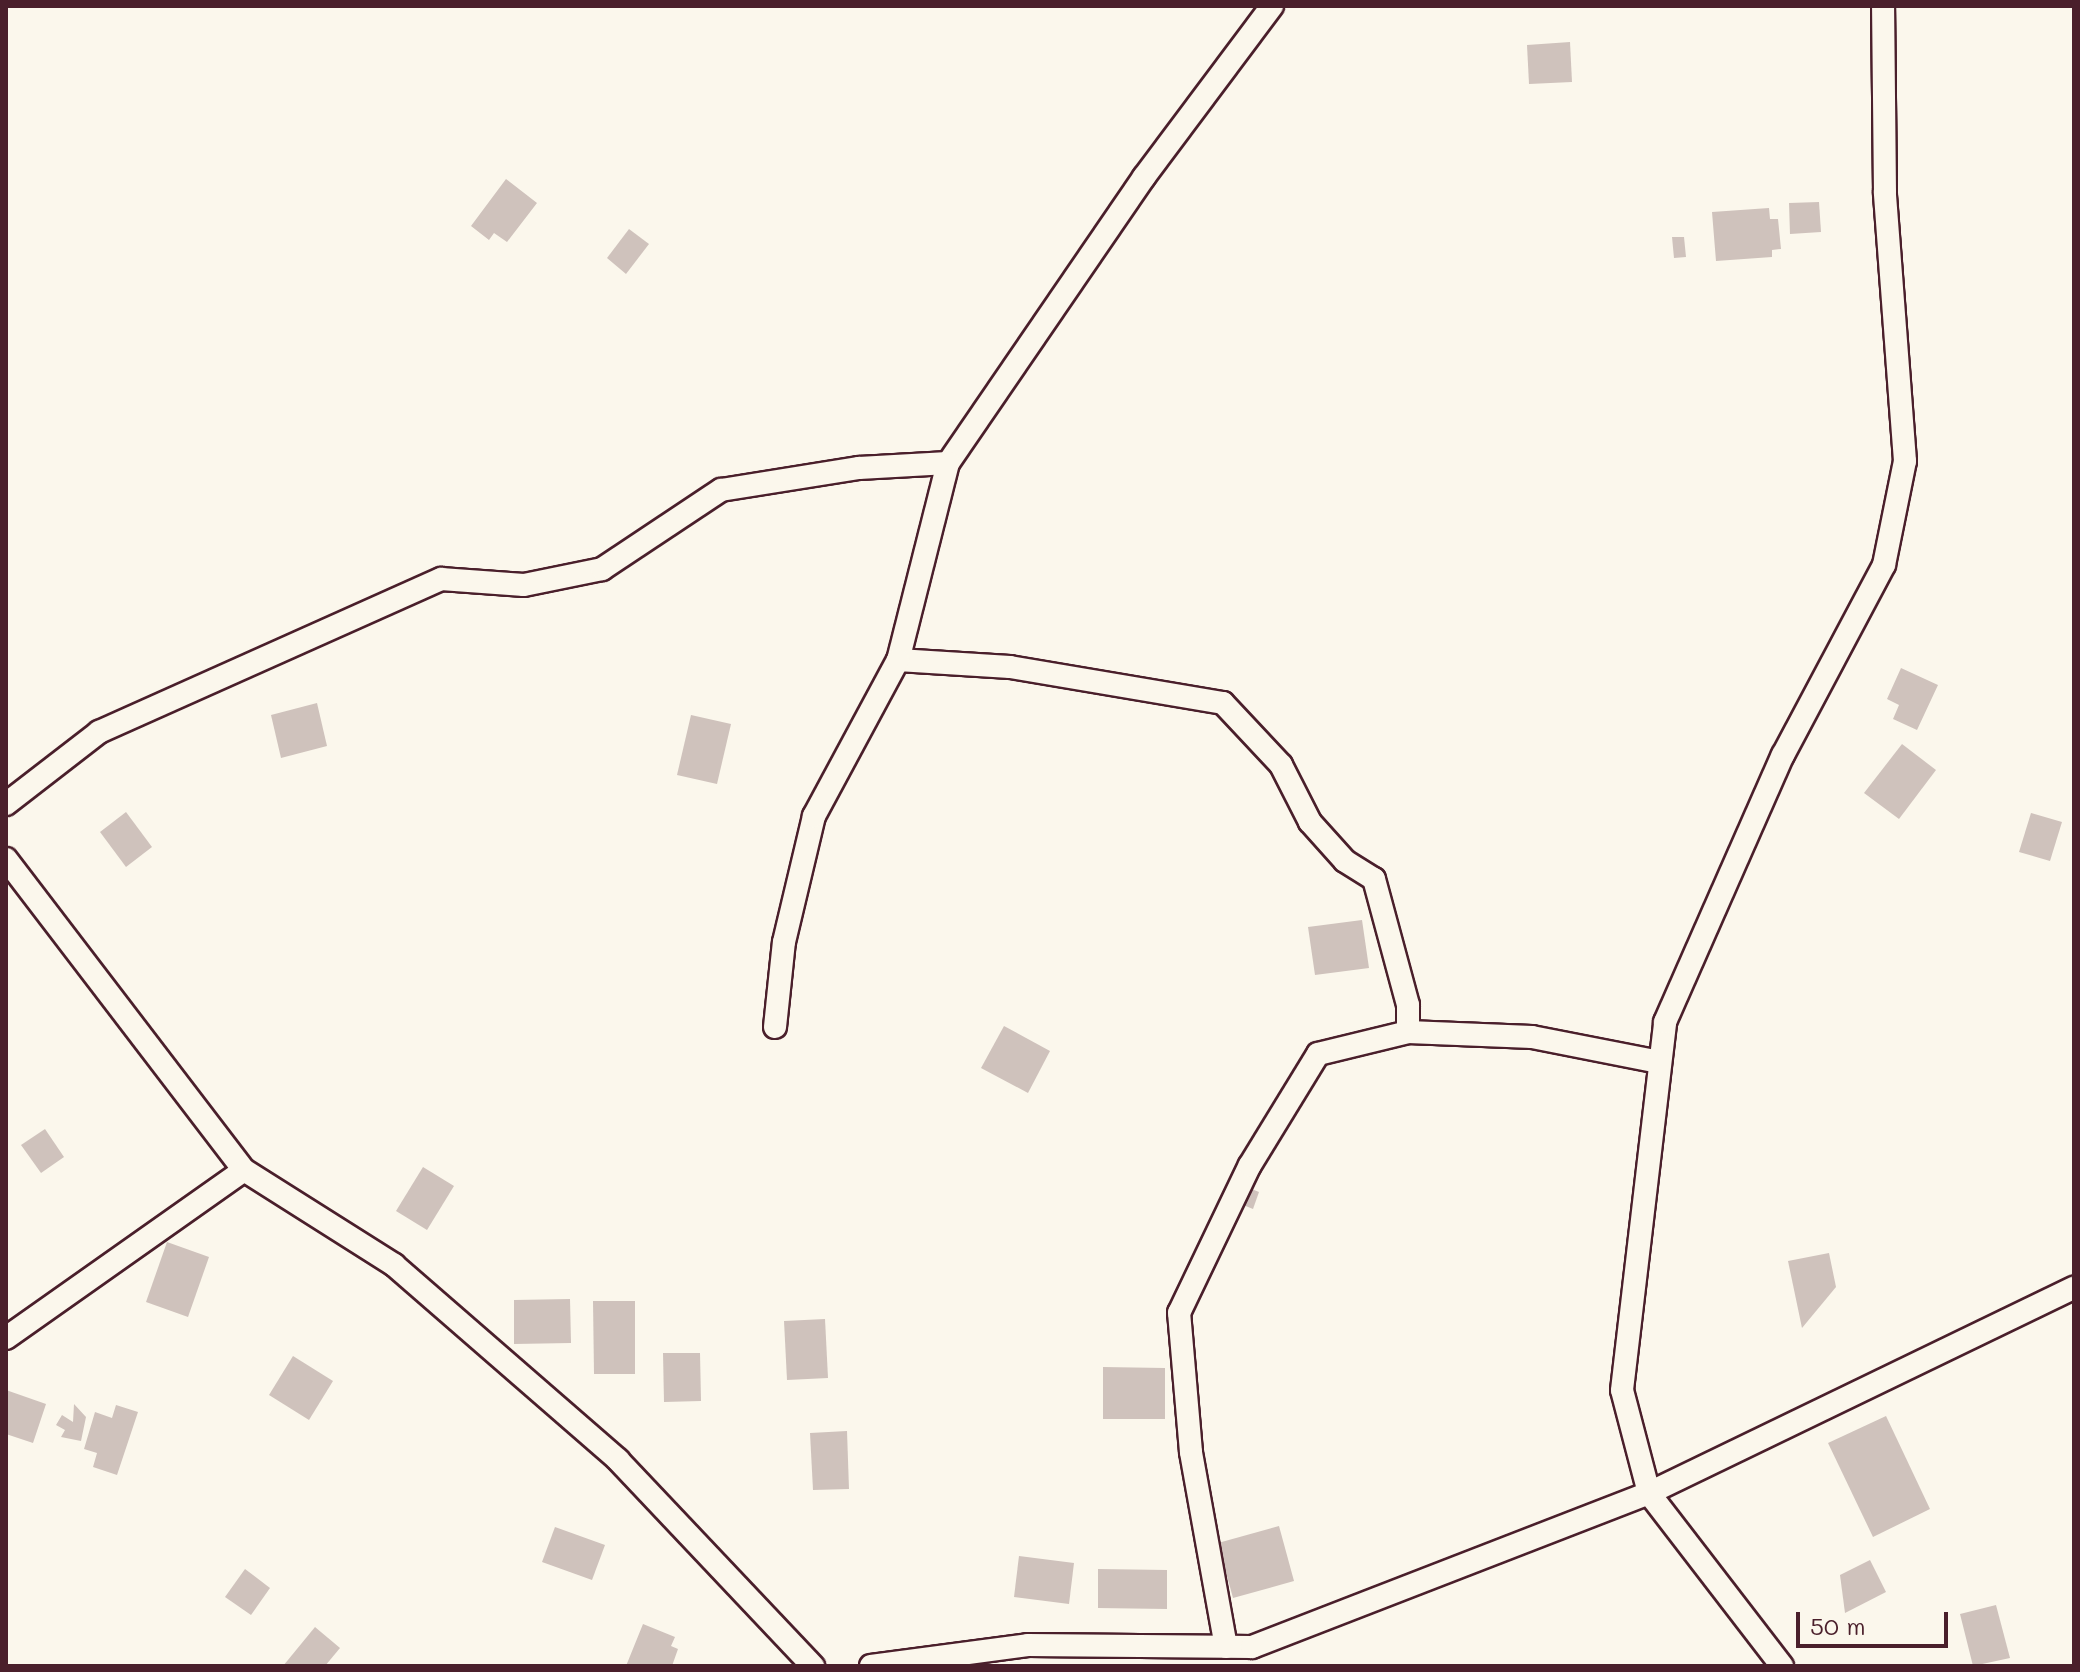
<!DOCTYPE html>
<style>
body{margin:0}
#map{position:relative;width:2080px;height:1672px;overflow:hidden;background:#fbf7ec;font-family:Mali,sans-serif}
div>[style]{position:absolute}
.building>*{inset:0;background:#cfc2bc}
.roads{filter:drop-shadow(2px 0 #4a1f2b) drop-shadow(-2px 0 #4a1f2b) drop-shadow(0 2px #4a1f2b) drop-shadow(0 -2px #4a1f2b)}
.minor>*{height:22px;margin:-11px;padding:0 11px;transform-origin:11px;border-radius:11px;background:#fbf7ec}
span{translate:-50% -50%;white-space:nowrap;text-align:center;line-height:1.15;-webkit-text-stroke:7px #fbf7ec;paint-order:stroke}
.frame{position:absolute;inset:0;border:8px solid #4a1f2b;pointer-events:none}
.scale{position:absolute;left:1796px;top:1612px;width:152px;height:36px;box-sizing:border-box;border:4px solid #4a1f2b;border-top:0;padding-left:10px;font-size:24px;line-height:28px;white-space:nowrap;color:#4a1f2b;-webkit-text-stroke:6px #fbf7ec;paint-order:stroke}
</style>
<div id="map">
<div class="building">
<i style="clip-path:polygon(1570px 42px,1572px 82px,1529px 84px,1527px 45px)"></i>
<i style="clip-path:polygon(506px 179px,537px 203px,507px 242px,494px 233px,489px 240px,471px 226px)"></i>
<i style="clip-path:polygon(1819px 202px,1821px 232px,1790px 234px,1789px 203px)"></i>
<i style="clip-path:polygon(1769px 208px,1770px 219px,1778px 219px,1781px 249px,1772px 250px,1772px 257px,1716px 261px,1712px 212px)"></i>
<i style="clip-path:polygon(629px 229px,649px 244px,626px 274px,607px 258px)"></i>
<i style="clip-path:polygon(1672px 237px,1684px 237px,1686px 257px,1674px 258px)"></i>
<i style="clip-path:polygon(1901px 668px,1938px 685px,1917px 730px,1893px 719px,1899px 705px,1887px 699px)"></i>
<i style="clip-path:polygon(317px 703px,327px 746px,281px 758px,271px 715px)"></i>
<i style="clip-path:polygon(691px 715px,731px 724px,717px 784px,677px 775px)"></i>
<i style="clip-path:polygon(1902px 744px,1936px 770px,1899px 819px,1864px 793px)"></i>
<i style="clip-path:polygon(126px 812px,152px 847px,126px 867px,100px 832px)"></i>
<i style="clip-path:polygon(2031px 813px,2062px 822px,2050px 861px,2019px 852px)"></i>
<i style="clip-path:polygon(1362px 920px,1369px 968px,1315px 975px,1308px 927px)"></i>
<i style="clip-path:polygon(1004px 1026px,1050px 1051px,1028px 1093px,981px 1068px)"></i>
<i style="clip-path:polygon(45px 1129px,64px 1157px,41px 1173px,21px 1145px)"></i>
<i style="clip-path:polygon(423px 1167px,454px 1186px,427px 1230px,396px 1211px)"></i>
<i style="clip-path:polygon(1242px 1185px,1259px 1192px,1253px 1209px,1236px 1202px)"></i>
<i style="clip-path:polygon(167px 1242px,209px 1257px,188px 1317px,146px 1302px)"></i>
<i style="clip-path:polygon(1829px 1253px,1836px 1287px,1802px 1328px,1788px 1261px)"></i>
<i style="clip-path:polygon(570px 1299px,571px 1343px,514px 1344px,514px 1300px)"></i>
<i style="clip-path:polygon(593px 1301px,635px 1301px,635px 1374px,594px 1374px)"></i>
<i style="clip-path:polygon(825px 1319px,828px 1378px,787px 1380px,784px 1321px)"></i>
<i style="clip-path:polygon(663px 1353px,700px 1353px,701px 1401px,664px 1402px)"></i>
<i style="clip-path:polygon(293px 1356px,333px 1381px,309px 1420px,269px 1395px)"></i>
<i style="clip-path:polygon(1103px 1367px,1165px 1368px,1165px 1419px,1103px 1419px)"></i>
<i style="clip-path:polygon(6px 1390px,46px 1404px,33px 1443px,6px 1434px)"></i>
<i style="clip-path:polygon(74px 1404px,86px 1417px,81px 1441px,61px 1437px,65px 1430px,56px 1425px,62px 1415px,73px 1422px)"></i>
<i style="clip-path:polygon(116px 1405px,138px 1412px,117px 1475px,93px 1467px,97px 1453px,84px 1449px,95px 1412px,112px 1418px)"></i>
<i style="clip-path:polygon(1886px 1416px,1930px 1509px,1873px 1537px,1828px 1443px)"></i>
<i style="clip-path:polygon(847px 1431px,849px 1489px,813px 1490px,810px 1433px)"></i>
<i style="clip-path:polygon(1279px 1526px,1294px 1581px,1233px 1598px,1218px 1543px)"></i>
<i style="clip-path:polygon(555px 1527px,605px 1545px,592px 1580px,542px 1562px)"></i>
<i style="clip-path:polygon(1019px 1556px,1074px 1563px,1069px 1604px,1014px 1597px)"></i>
<i style="clip-path:polygon(1870px 1560px,1886px 1592px,1845px 1613px,1840px 1575px)"></i>
<i style="clip-path:polygon(245px 1569px,270px 1588px,251px 1615px,225px 1597px)"></i>
<i style="clip-path:polygon(1098px 1569px,1167px 1570px,1167px 1609px,1098px 1608px)"></i>
<i style="clip-path:polygon(1996px 1605px,2010px 1658px,1973px 1666px,1960px 1614px)"></i>
<i style="clip-path:polygon(643px 1624px,675px 1637px,671px 1646px,678px 1649px,672px 1666px,626px 1666px)"></i>
<i style="clip-path:polygon(315px 1627px,340px 1648px,325px 1666px,283px 1666px)"></i>
</div>
<div class="roads">
<div class="minor">
<i style="left:1272px;top:6px;width:214px;rotate:126.8deg"></i>
<i style="left:1144px;top:177px;width:347px;rotate:124.4deg"></i>
<i style="left:948px;top:463px;width:203px;rotate:104.2deg"></i>
<i style="left:898px;top:660px;width:112px;rotate:3.6deg"></i>
<i style="left:1010px;top:667px;width:216px;rotate:9.6deg"></i>
<i style="left:1223px;top:703px;width:85px;rotate:46.9deg"></i>
<i style="left:1281px;top:765px;width:64px;rotate:63deg"></i>
<i style="left:1310px;top:822px;width:52px;rotate:48.1deg"></i>
<i style="left:1345px;top:861px;width:34px;rotate:32deg"></i>
<i style="left:1374px;top:879px;width:131px;rotate:74.9deg"></i>
<i style="left:1408px;top:1005px;width:27px;rotate:90deg"></i>
<i style="left:6px;top:804px;width:118px;rotate:-37.7deg"></i>
<i style="left:99px;top:732px;width:375px;rotate:-24.1deg"></i>
<i style="left:441px;top:579px;width:83px;rotate:4.1deg"></i>
<i style="left:524px;top:585px;width:80px;rotate:-11.6deg"></i>
<i style="left:602px;top:569px;width:143px;rotate:-33.6deg"></i>
<i style="left:721px;top:490px;width:140px;rotate:-9.1deg"></i>
<i style="left:859px;top:468px;width:89px;rotate:-3.2deg"></i>
<i style="left:6px;top:859px;width:392px;rotate:52.6deg"></i>
<i style="left:244px;top:1170px;width:178px;rotate:32.3deg"></i>
<i style="left:394px;top:1265px;width:297px;rotate:41deg"></i>
<i style="left:618px;top:1460px;width:284px;rotate:46.6deg"></i>
<i style="left:775px;top:1027px;width:85px;rotate:-84deg"></i>
<i style="left:784px;top:942px;width:130px;rotate:-76.6deg"></i>
<i style="left:814px;top:816px;width:177px;rotate:-61.7deg"></i>
<i style="left:6px;top:1338px;width:291px;rotate:-35.2deg"></i>
<i style="left:1226px;top:1647px;width:198px;rotate:-100.2deg"></i>
<i style="left:1191px;top:1452px;width:140px;rotate:-94.9deg"></i>
<i style="left:1179px;top:1313px;width:164px;rotate:-64.4deg"></i>
<i style="left:1250px;top:1165px;width:130px;rotate:-58.5deg"></i>
<i style="left:1318px;top:1054px;width:93px;rotate:-13.7deg"></i>
<i style="left:1408px;top:1032px;width:124px;rotate:2.3deg"></i>
<i style="left:1532px;top:1037px;width:129px;rotate:11.1deg"></i>
<i style="left:871px;top:1666px;width:158px;rotate:-7.6deg"></i>
<i style="left:1028px;top:1645px;width:224px;rotate:0.5deg"></i>
<i style="left:1252px;top:1647px;width:426px;rotate:-21.2deg"></i>
<i style="left:1649px;top:1493px;width:472px;rotate:-25.8deg"></i>
<i style="left:1782px;top:1666px;width:218px;rotate:-127.6deg"></i>
<i style="left:1649px;top:1493px;width:106px;rotate:-104.7deg"></i>
<i style="left:1622px;top:1390px;width:371px;rotate:-83.3deg"></i>
<i style="left:1665px;top:1022px;width:292px;rotate:-66.2deg"></i>
<i style="left:1783px;top:755px;width:215px;rotate:-62deg"></i>
<i style="left:1884px;top:565px;width:106px;rotate:-78.6deg"></i>
<i style="left:1905px;top:461px;width:270px;rotate:-94.3deg"></i>
<i style="left:1885px;top:192px;width:186px;rotate:-90.6deg"></i>
</div>
</div>
<div class="frame"></div>
<div class="scale">50 m</div>
</div>
